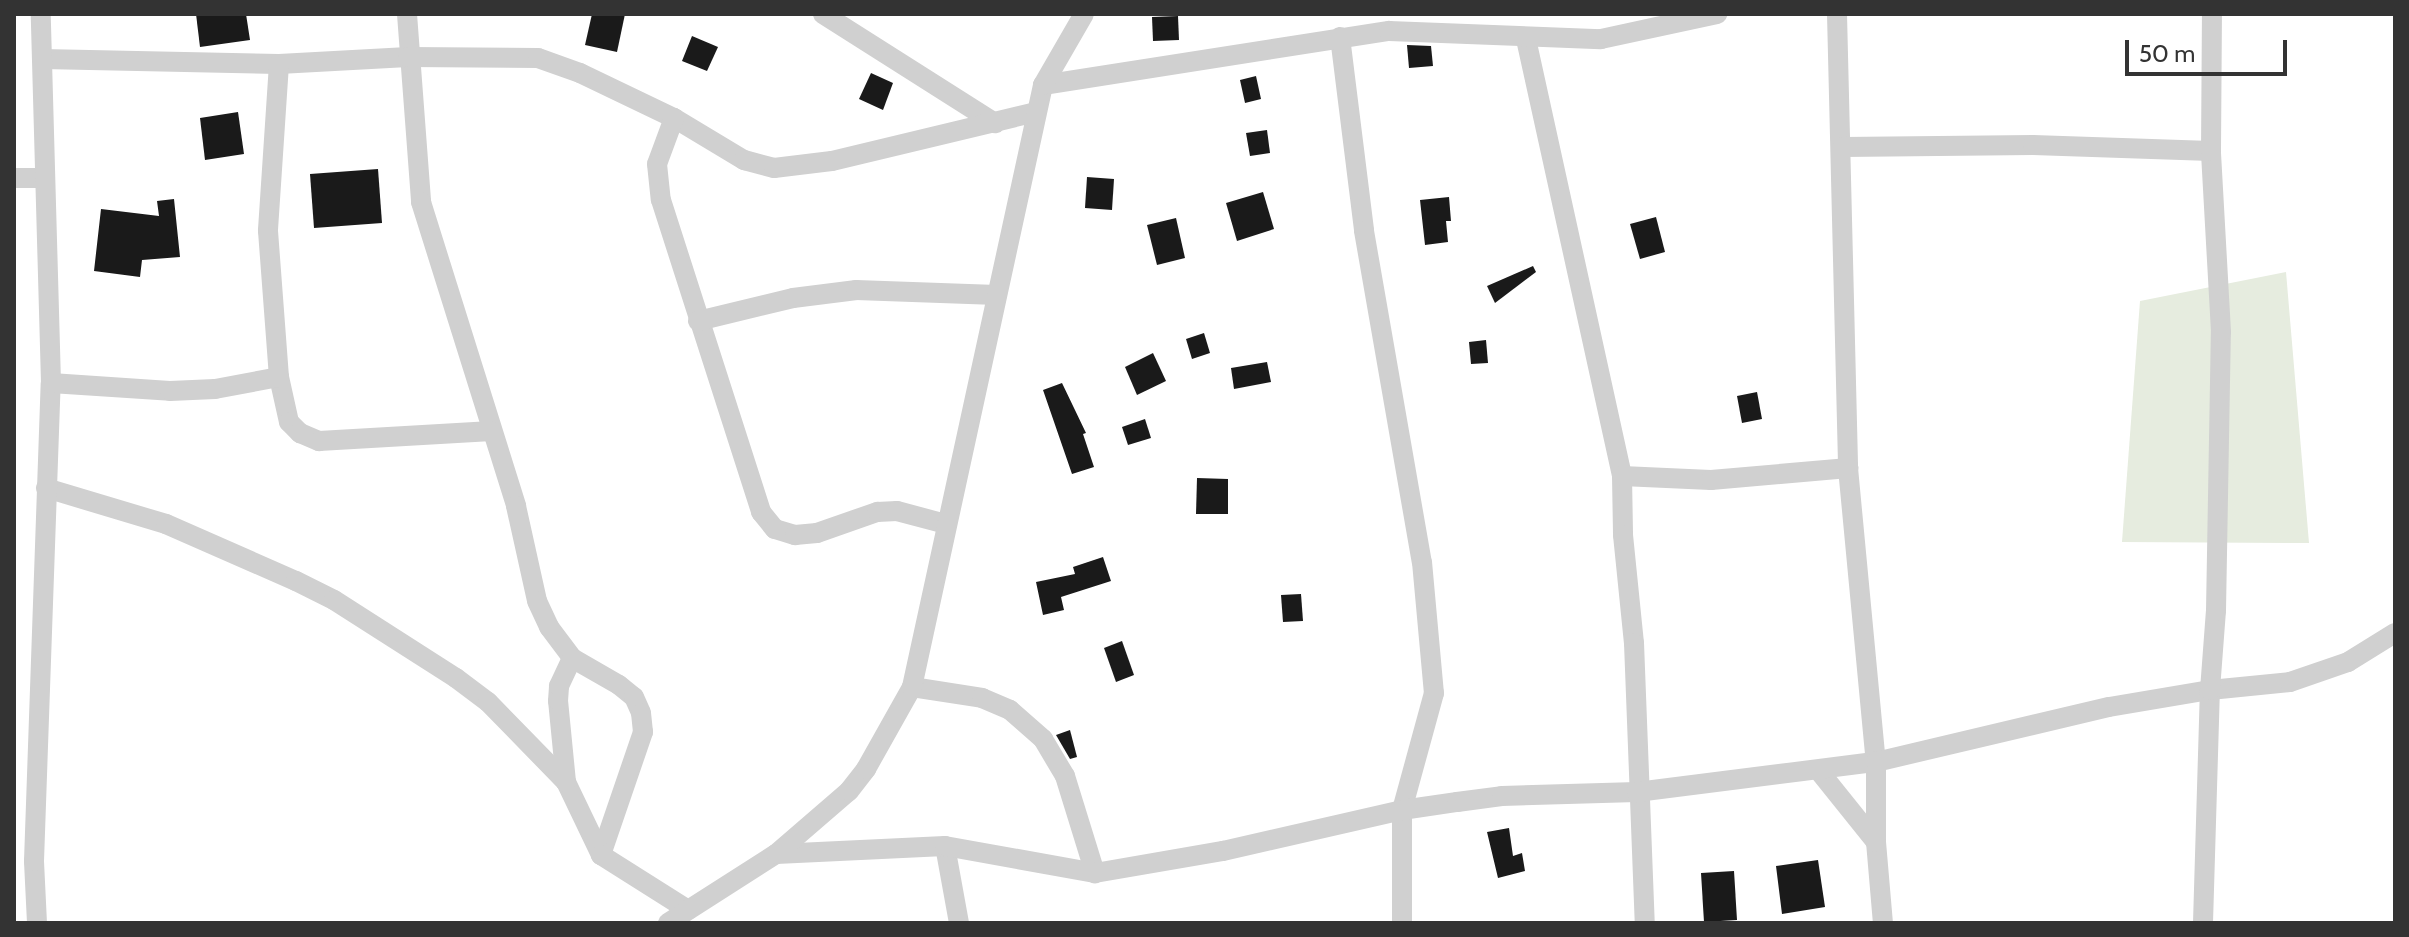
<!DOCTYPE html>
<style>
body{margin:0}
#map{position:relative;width:2409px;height:937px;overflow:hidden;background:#fff;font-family:Cabin,sans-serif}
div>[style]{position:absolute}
.green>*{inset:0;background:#e6ecdf}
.building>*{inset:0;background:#1a1a1a}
.street>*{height:20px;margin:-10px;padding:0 10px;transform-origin:10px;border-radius:10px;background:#d0d0d0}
span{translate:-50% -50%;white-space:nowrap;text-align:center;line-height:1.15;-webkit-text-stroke:8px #fff;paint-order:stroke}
.frame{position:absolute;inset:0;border:16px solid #333;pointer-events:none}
.scale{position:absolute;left:2125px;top:40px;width:162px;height:36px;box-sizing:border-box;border:4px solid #333;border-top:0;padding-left:10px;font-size:24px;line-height:28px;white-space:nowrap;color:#333;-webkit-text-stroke:6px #fff;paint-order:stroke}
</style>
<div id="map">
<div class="green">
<i style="clip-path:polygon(2286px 272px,2309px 543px,2122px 542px,2140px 301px)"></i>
</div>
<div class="building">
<i style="clip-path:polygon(196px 14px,246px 14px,250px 40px,200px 47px)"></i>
<i style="clip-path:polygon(592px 14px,625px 14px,617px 52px,585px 45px)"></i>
<i style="clip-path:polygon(1178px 16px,1179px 40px,1153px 41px,1152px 17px)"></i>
<i style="clip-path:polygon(692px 36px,718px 47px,707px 71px,682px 61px)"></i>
<i style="clip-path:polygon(1407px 45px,1431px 46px,1433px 66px,1409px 68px)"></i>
<i style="clip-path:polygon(871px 73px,893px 83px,883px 110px,859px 99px)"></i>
<i style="clip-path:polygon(1256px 76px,1261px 99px,1245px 103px,1240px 80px)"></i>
<i style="clip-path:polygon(238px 112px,244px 154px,205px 160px,200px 118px)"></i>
<i style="clip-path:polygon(1267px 130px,1270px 153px,1250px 156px,1246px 133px)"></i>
<i style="clip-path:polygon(378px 169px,382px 223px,314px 228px,310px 174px)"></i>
<i style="clip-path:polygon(1087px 177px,1114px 179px,1112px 210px,1085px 208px)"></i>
<i style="clip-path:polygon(1263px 192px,1274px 229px,1237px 241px,1226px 203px)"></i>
<i style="clip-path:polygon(1449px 197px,1451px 221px,1446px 221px,1448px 242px,1425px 245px,1420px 200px)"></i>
<i style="clip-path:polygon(174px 199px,180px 257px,142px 260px,140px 277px,94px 271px,101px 209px,159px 216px,157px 201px)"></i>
<i style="clip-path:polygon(1656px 217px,1665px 252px,1640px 259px,1630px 224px)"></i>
<i style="clip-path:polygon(1176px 218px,1185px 258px,1157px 265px,1147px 225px)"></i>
<i style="clip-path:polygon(1533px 266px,1536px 272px,1495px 303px,1487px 286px)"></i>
<i style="clip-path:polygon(1204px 333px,1210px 353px,1192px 359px,1186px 339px)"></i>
<i style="clip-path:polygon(1486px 340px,1488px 363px,1471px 364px,1469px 342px)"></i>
<i style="clip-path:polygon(1153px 353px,1166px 381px,1137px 395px,1125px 367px)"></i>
<i style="clip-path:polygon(1267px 362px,1271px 382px,1234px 389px,1231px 368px)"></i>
<i style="clip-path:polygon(1062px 383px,1086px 433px,1083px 434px,1094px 467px,1072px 474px,1043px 390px)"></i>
<i style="clip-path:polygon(1757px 392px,1762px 419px,1742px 423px,1737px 396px)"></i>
<i style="clip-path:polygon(1145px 419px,1151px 438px,1128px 445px,1122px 427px)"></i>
<i style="clip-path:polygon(1197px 478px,1228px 479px,1228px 514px,1196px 514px)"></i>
<i style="clip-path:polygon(1103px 557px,1111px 581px,1061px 597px,1064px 610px,1043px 615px,1036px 582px,1075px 574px,1073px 567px)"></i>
<i style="clip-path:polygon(1301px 594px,1303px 621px,1283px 622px,1281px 595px)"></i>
<i style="clip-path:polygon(1122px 641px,1134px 675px,1116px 682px,1104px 648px)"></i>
<i style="clip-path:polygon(1070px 730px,1077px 757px,1070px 759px,1056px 735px)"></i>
<i style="clip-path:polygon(1509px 828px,1513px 856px,1522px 853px,1525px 871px,1498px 878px,1487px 832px)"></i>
<i style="clip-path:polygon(1818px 860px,1825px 907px,1782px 914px,1776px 866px)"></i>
<i style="clip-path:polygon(1734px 871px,1737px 920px,1704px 922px,1701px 873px)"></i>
</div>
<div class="street">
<i style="left:407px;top:14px;width:189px;rotate:85.7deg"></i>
<i style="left:421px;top:202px;width:318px;rotate:72.6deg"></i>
<i style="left:516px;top:506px;width:97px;rotate:77.5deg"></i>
<i style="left:537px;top:601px;width:29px;rotate:65deg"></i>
<i style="left:549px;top:627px;width:39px;rotate:53deg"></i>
<i style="left:572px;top:658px;width:54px;rotate:29.9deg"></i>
<i style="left:619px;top:685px;width:19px;rotate:39deg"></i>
<i style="left:634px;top:697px;width:17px;rotate:66deg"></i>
<i style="left:641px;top:713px;width:19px;rotate:84deg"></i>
<i style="left:643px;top:732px;width:130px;rotate:108.9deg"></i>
<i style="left:823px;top:14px;width:204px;rotate:32.4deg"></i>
<i style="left:1837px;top:14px;width:454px;rotate:88.6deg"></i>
<i style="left:1848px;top:468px;width:295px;rotate:84.6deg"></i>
<i style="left:1876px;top:762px;width:80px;rotate:90deg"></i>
<i style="left:1876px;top:842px;width:81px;rotate:85.1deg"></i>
<i style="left:1340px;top:37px;width:195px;rotate:82.9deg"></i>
<i style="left:1364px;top:231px;width:336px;rotate:80.1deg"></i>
<i style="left:1422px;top:562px;width:132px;rotate:84.8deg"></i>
<i style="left:1434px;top:693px;width:121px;rotate:105.3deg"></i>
<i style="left:1402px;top:810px;width:113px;rotate:90deg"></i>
<i style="left:1526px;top:39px;width:447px;rotate:77.6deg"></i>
<i style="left:1622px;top:476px;width:59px;rotate:89deg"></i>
<i style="left:1623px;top:535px;width:109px;rotate:84.2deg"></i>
<i style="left:1634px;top:643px;width:280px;rotate:87.8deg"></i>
<i style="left:42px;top:59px;width:237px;rotate:1.2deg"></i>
<i style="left:279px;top:64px;width:129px;rotate:-3.1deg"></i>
<i style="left:408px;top:57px;width:130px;rotate:0.4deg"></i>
<i style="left:538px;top:58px;width:45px;rotate:19.7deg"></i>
<i style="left:580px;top:73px;width:104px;rotate:25.6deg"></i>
<i style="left:674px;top:118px;width:82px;rotate:31deg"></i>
<i style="left:744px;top:160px;width:31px;rotate:15deg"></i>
<i style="left:774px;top:168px;width:58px;rotate:-6.9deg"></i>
<i style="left:832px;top:161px;width:210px;rotate:-13.5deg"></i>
<i style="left:279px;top:64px;width:167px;rotate:93.8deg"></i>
<i style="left:268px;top:231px;width:146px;rotate:85.7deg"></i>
<i style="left:279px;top:377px;width:46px;rotate:77.5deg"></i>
<i style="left:289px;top:422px;width:16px;rotate:45deg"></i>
<i style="left:300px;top:433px;width:21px;rotate:23deg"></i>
<i style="left:319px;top:441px;width:173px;rotate:-3.3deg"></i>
<i style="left:1043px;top:85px;width:350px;rotate:-8.9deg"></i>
<i style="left:1389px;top:31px;width:212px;rotate:2.2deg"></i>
<i style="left:1601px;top:39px;width:119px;rotate:-12.2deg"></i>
<i style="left:674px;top:118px;width:49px;rotate:110.3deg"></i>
<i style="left:657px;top:164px;width:36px;rotate:84deg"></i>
<i style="left:661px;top:200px;width:328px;rotate:72.2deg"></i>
<i style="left:761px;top:512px;width:22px;rotate:51deg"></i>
<i style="left:775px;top:529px;width:21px;rotate:17deg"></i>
<i style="left:795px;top:535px;width:22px;rotate:-5deg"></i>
<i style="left:817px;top:533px;width:64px;rotate:-19.3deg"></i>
<i style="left:877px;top:512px;width:20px;rotate:-3deg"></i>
<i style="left:897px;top:511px;width:51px;rotate:14.9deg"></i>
<i style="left:1843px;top:147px;width:190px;rotate:-0.6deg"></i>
<i style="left:2033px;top:145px;width:178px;rotate:1.9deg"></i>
<i style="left:14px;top:178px;width:30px"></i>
<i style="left:698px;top:321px;width:98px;rotate:-13.6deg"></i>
<i style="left:793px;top:298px;width:64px;rotate:-7.2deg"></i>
<i style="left:856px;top:290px;width:141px;rotate:2deg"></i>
<i style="left:51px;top:383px;width:119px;rotate:3.8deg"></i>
<i style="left:170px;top:391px;width:45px;rotate:-2.5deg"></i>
<i style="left:215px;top:389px;width:65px;rotate:-10.6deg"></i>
<i style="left:1622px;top:476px;width:89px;rotate:2.6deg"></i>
<i style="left:1711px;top:480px;width:138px;rotate:-5deg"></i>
<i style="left:46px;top:488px;width:125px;rotate:16.7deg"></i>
<i style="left:166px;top:524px;width:142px;rotate:23.7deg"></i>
<i style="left:296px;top:581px;width:42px;rotate:26.6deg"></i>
<i style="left:334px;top:600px;width:145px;rotate:32.6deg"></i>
<i style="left:456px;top:678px;width:40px;rotate:37deg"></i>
<i style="left:488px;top:702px;width:112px;rotate:45.7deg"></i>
<i style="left:566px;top:782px;width:81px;rotate:64.4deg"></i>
<i style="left:601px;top:855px;width:103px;rotate:32.3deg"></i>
<i style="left:912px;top:687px;width:71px;rotate:8.9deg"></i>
<i style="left:982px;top:698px;width:30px;rotate:23deg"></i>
<i style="left:1010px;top:710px;width:44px;rotate:41.3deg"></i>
<i style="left:1043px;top:739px;width:43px;rotate:59.3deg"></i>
<i style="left:1065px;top:776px;width:102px;rotate:72.8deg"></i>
<i style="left:1819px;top:771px;width:91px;rotate:51.2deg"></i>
<i style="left:566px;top:782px;width:81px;rotate:-95.6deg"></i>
<i style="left:558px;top:701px;width:15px;rotate:-86deg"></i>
<i style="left:559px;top:686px;width:31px;rotate:-65deg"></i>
<i style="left:945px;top:846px;width:78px;rotate:79.7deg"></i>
<i style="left:776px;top:854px;width:169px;rotate:-2.7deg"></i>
<i style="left:945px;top:846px;width:152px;rotate:10.2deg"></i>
<i style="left:1095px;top:873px;width:130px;rotate:-9.8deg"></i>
<i style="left:1223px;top:851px;width:184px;rotate:-12.9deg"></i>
<i style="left:1402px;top:810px;width:56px;rotate:-8.3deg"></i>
<i style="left:1457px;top:802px;width:45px;rotate:-7.6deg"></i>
<i style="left:1502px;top:796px;width:135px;rotate:-1.7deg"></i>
<i style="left:1637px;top:792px;width:241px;rotate:-7.2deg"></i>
<i style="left:1876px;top:762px;width:239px;rotate:-13.3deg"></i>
<i style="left:2109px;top:707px;width:102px;rotate:-9.6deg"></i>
<i style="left:2210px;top:690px;width:80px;rotate:-5.7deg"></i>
<i style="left:2290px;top:682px;width:61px;rotate:-19deg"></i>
<i style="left:2348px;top:662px;width:55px;rotate:-31.7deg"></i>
<i style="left:37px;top:923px;width:62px;rotate:-92.8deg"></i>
<i style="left:34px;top:861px;width:478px;rotate:-88deg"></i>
<i style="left:51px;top:383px;width:369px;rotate:-91.6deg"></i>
<i style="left:668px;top:923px;width:128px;rotate:-32.6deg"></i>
<i style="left:776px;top:854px;width:96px;rotate:-40.8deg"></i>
<i style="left:849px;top:791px;width:28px;rotate:-52deg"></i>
<i style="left:866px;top:769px;width:94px;rotate:-60.7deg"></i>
<i style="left:912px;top:687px;width:616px;rotate:-77.72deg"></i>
<i style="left:1043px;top:85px;width:82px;rotate:-60deg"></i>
<i style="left:2203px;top:923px;width:233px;rotate:-88.3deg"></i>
<i style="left:2210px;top:690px;width:79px;rotate:-85.7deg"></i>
<i style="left:2216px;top:611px;width:279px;rotate:-89deg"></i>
<i style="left:2221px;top:332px;width:181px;rotate:-93.2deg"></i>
<i style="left:2211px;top:151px;width:137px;rotate:-89.6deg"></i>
</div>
<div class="frame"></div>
<div class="scale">50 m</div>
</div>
